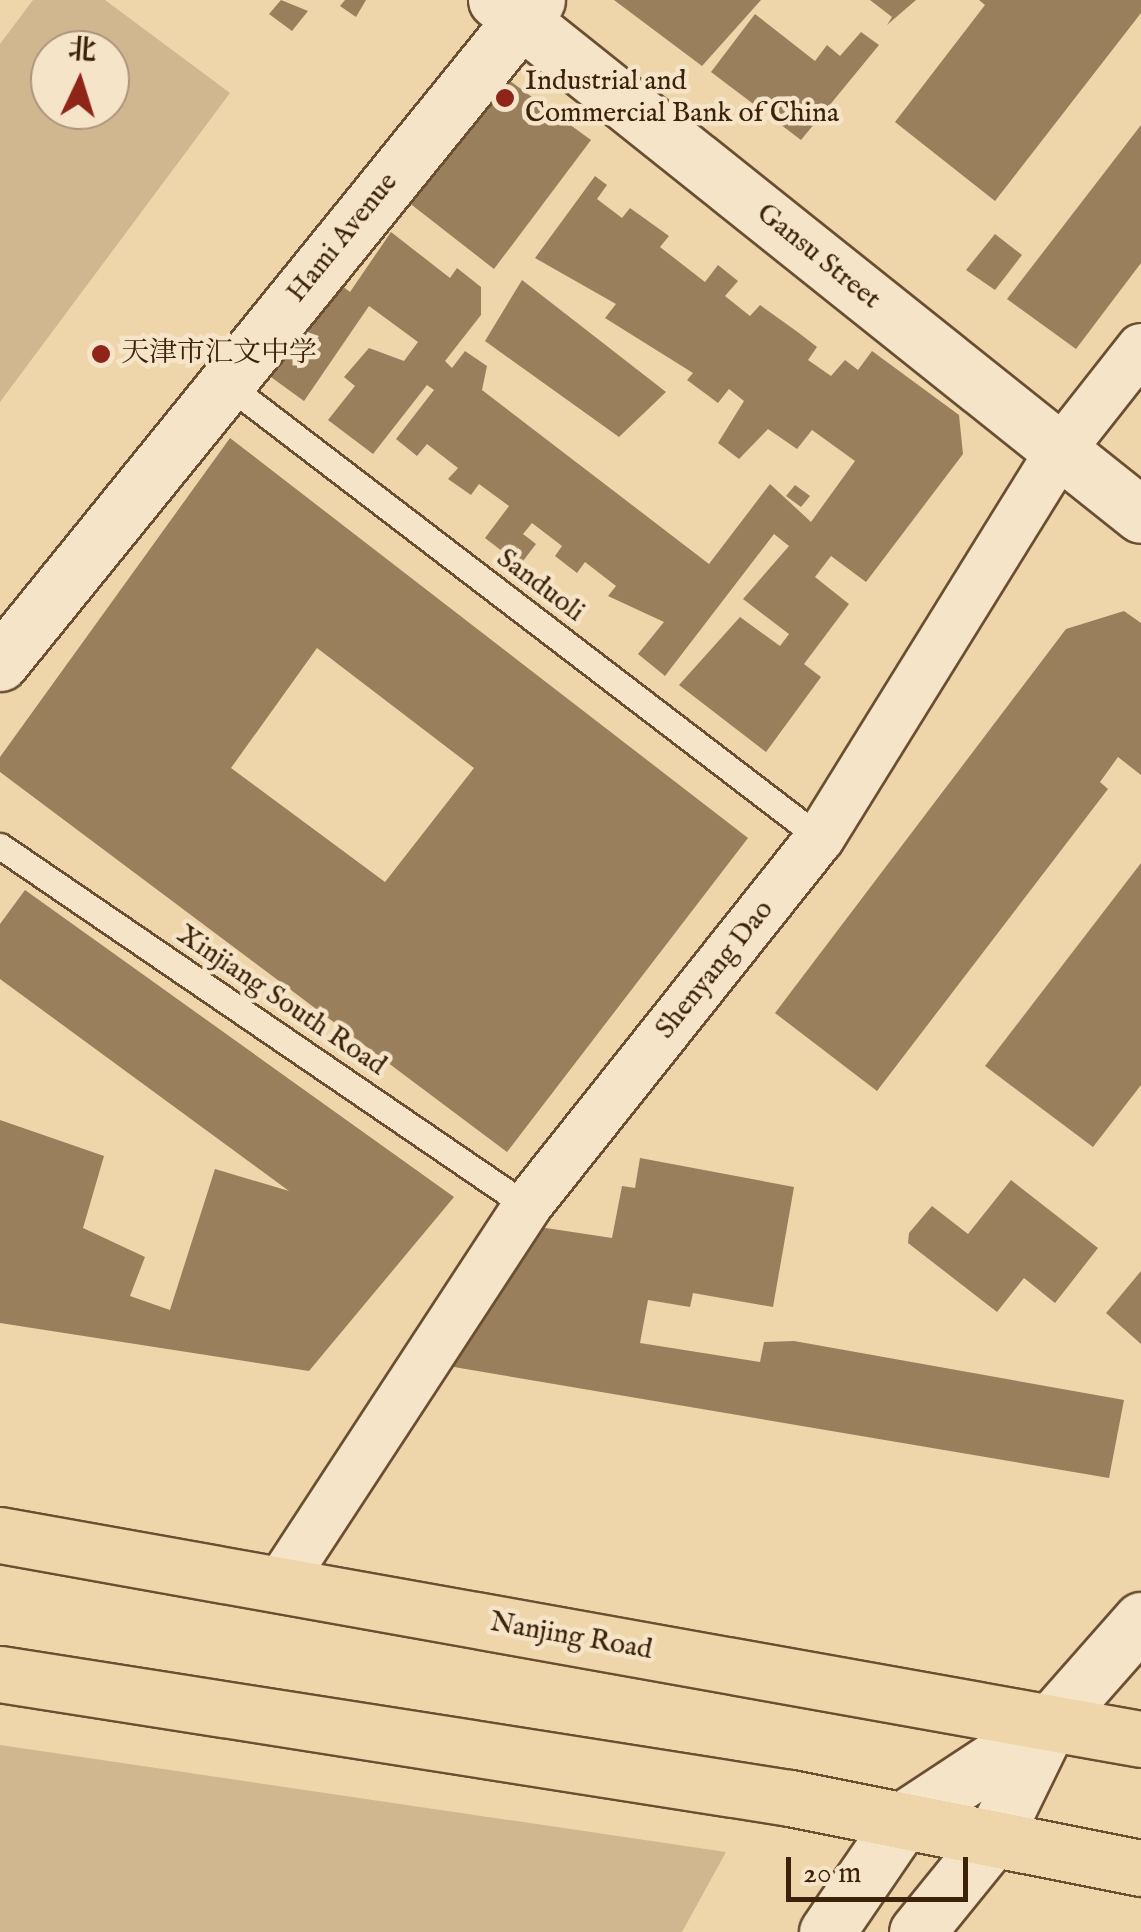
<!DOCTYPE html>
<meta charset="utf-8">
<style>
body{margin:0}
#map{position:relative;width:1141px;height:1932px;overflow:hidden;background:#efd5aa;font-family:"IM FELL English","Noto Serif SC",serif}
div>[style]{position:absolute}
.green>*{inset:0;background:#d1b78f}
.building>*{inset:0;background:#9a7f5d}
.roads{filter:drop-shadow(2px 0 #6a4f32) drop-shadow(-2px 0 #6a4f32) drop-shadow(0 2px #6a4f32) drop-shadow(0 -2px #6a4f32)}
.service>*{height:25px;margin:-12.5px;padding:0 12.5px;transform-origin:12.5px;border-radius:12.5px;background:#f5e4c8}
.minor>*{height:48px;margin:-24px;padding:0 24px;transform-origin:24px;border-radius:24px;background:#f5e4c8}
.tertiary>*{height:55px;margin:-27.5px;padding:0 27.5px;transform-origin:27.5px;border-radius:27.5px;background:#f5e4c8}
.primary>*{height:55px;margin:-27.5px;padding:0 27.5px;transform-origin:27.5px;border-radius:27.5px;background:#efd5aa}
.dots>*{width:28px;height:28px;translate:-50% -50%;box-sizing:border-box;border:5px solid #f5e4c8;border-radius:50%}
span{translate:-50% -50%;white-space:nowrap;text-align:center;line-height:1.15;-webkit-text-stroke:9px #f5e4c8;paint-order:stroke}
.poi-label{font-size:28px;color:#3d220a}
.left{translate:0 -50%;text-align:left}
.street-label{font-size:28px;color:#3d220a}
.north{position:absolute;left:30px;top:30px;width:100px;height:100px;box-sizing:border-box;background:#f5e4c8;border:2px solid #ab967c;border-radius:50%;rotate:4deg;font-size:28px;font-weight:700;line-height:40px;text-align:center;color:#3d220a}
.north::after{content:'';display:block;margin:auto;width:35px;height:45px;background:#8f2418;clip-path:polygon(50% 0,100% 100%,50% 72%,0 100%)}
.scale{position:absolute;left:786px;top:1857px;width:182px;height:45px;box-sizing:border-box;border:5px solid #3d220a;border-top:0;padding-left:12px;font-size:30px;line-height:35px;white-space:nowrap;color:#3d220a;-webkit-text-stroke:8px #f5e4c8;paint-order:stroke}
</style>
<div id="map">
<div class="green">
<i style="clip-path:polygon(evenodd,33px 0,105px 0,230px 93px,0 402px,0 44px,33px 0,110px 50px,110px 110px,50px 110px,50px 50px,110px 50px)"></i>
<i style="clip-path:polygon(0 1745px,726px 1852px,682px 1932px,0 1932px)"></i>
</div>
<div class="building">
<i style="clip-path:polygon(281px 0,308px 11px,292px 31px,269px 14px)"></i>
<i style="clip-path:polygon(345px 0,366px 0,356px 17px,340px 6px)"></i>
<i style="clip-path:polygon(614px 0,761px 0,702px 66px)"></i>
<i style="clip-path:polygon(870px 0,916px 0,887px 25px,892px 17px)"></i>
<i style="clip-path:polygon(979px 0,1141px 0,1141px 13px,995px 201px,895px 122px,985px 5px)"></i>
<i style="clip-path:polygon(755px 14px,815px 61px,827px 45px,840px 56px,861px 32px,879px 45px,801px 140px,711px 72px)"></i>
<i style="clip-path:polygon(495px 70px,591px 140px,494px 269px,385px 184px)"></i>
<i style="clip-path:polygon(1141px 125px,1141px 263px,1076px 349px,1007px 299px)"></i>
<i style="clip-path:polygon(595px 176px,607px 185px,597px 199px,622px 218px,630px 208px,669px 236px,660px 247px,705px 282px,718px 265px,738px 281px,725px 296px,750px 316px,760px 305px,799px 333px,817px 347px,808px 360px,831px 376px,845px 360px,858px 370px,872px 351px,959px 415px,963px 454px,866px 582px,831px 556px,815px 577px,849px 604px,804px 664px,821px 677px,766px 752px,679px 685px,740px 617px,780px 646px,789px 634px,743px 599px,789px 546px,774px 534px,665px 676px,638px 654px,664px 622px,608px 596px,616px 586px,585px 562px,577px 573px,555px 556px,562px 546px,532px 523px,523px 534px,536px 544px,520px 565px,485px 538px,509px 506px,479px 484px,471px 495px,448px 479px,458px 468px,427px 444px,417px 456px,396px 439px,434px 390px,427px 385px,373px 454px,328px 420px,355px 386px,344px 377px,369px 348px,404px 361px,418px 342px,369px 306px,304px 401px,249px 361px,320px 269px,350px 292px,391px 232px,450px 278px,457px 268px,481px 287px,481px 315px,445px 361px,452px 368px,465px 351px,487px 366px,482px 390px,709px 564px,770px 484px,811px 522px,855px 461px,812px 430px,797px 449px,768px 429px,739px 459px,718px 443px,744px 401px,729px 389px,718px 403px,687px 380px,693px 373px,605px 318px,616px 304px,535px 258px)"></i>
<i style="clip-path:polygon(995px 234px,1022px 255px,995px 290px,966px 270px)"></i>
<i style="clip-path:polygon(522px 280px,666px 392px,619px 437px,485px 341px)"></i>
<i style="clip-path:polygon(evenodd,230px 438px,748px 838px,507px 1152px,0 772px,0 757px,230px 438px,317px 648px,474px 768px,385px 882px,231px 768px,317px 648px)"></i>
<i style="clip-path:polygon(795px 485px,810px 496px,801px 507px,786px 496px)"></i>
<i style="clip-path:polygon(1124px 611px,1141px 623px,1141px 775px,1118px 757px,1100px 782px,1108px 789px,877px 1091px,775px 1013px,1066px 629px)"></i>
<i style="clip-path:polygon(1141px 863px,1141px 1085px,1093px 1147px,985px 1066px)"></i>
<i style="clip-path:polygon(25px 890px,454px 1197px,309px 1371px,0 1323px,0 1120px,104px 1156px,83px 1228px,145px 1257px,130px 1296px,170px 1310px,215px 1169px,289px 1191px,0 979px,0 924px)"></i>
<i style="clip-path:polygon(640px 1158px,794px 1187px,773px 1307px,693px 1293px,690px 1307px,648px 1300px,640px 1343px,760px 1362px,764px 1342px,794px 1341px,1124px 1400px,1109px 1478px,448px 1366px,500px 1221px,612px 1238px,622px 1186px,635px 1188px)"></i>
<i style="clip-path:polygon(1011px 1180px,1098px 1248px,1055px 1303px,1024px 1278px,997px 1312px,908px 1243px,909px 1233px,932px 1206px,968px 1234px)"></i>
<i style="clip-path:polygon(1141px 1271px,1141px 1344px,1106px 1313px)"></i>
</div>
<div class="roads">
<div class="service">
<i style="left:224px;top:382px;width:750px;rotate:37.42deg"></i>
<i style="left:0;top:846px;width:638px;rotate:34.34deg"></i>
</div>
<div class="minor">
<i style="left:278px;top:1587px;width:455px;rotate:-56.8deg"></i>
<i style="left:527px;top:1206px;width:470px;rotate:-51.5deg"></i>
<i style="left:820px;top:838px;width:455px;rotate:-58.2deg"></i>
<i style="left:1060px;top:451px;width:131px;rotate:-51.8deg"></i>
</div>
<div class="tertiary">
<i style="left:496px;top:0;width:825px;rotate:38.61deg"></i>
<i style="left:0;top:663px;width:853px;rotate:-50.99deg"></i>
<i style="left:827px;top:1932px;width:137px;rotate:-55.7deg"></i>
<i style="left:904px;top:1819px;width:176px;rotate:-33.4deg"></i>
<i style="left:1051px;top:1722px;width:136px;rotate:-48.6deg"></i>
<i style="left:917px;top:1932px;width:122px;rotate:-51deg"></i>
<i style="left:994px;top:1837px;width:126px;rotate:-64deg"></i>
</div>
<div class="primary">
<i style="left:0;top:1535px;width:1159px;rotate:10.14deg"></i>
<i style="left:0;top:1674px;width:800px;rotate:8.92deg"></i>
<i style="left:790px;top:1798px;width:358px;rotate:11.3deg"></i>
</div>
</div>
<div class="dots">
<i style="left:505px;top:98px;background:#8f2418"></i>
<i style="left:101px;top:354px;background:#8f2418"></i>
</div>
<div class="poi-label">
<span class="left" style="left:525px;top:98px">Industrial and<br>Commercial Bank of China</span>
<span class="left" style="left:121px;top:354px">天津市汇文中学</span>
</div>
<div class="street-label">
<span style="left:343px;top:238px;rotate:-51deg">Hami Avenue</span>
<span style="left:818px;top:257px;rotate:39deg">Gansu Street</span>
<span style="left:540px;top:586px;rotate:37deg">Sanduoli</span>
<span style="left:715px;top:970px;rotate:-51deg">Shenyang Dao</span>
<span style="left:281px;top:1001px;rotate:34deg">Xinjiang South Road</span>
<span style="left:571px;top:1637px;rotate:10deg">Nanjing Road</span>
</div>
<div class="north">北</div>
<div class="scale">20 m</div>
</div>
